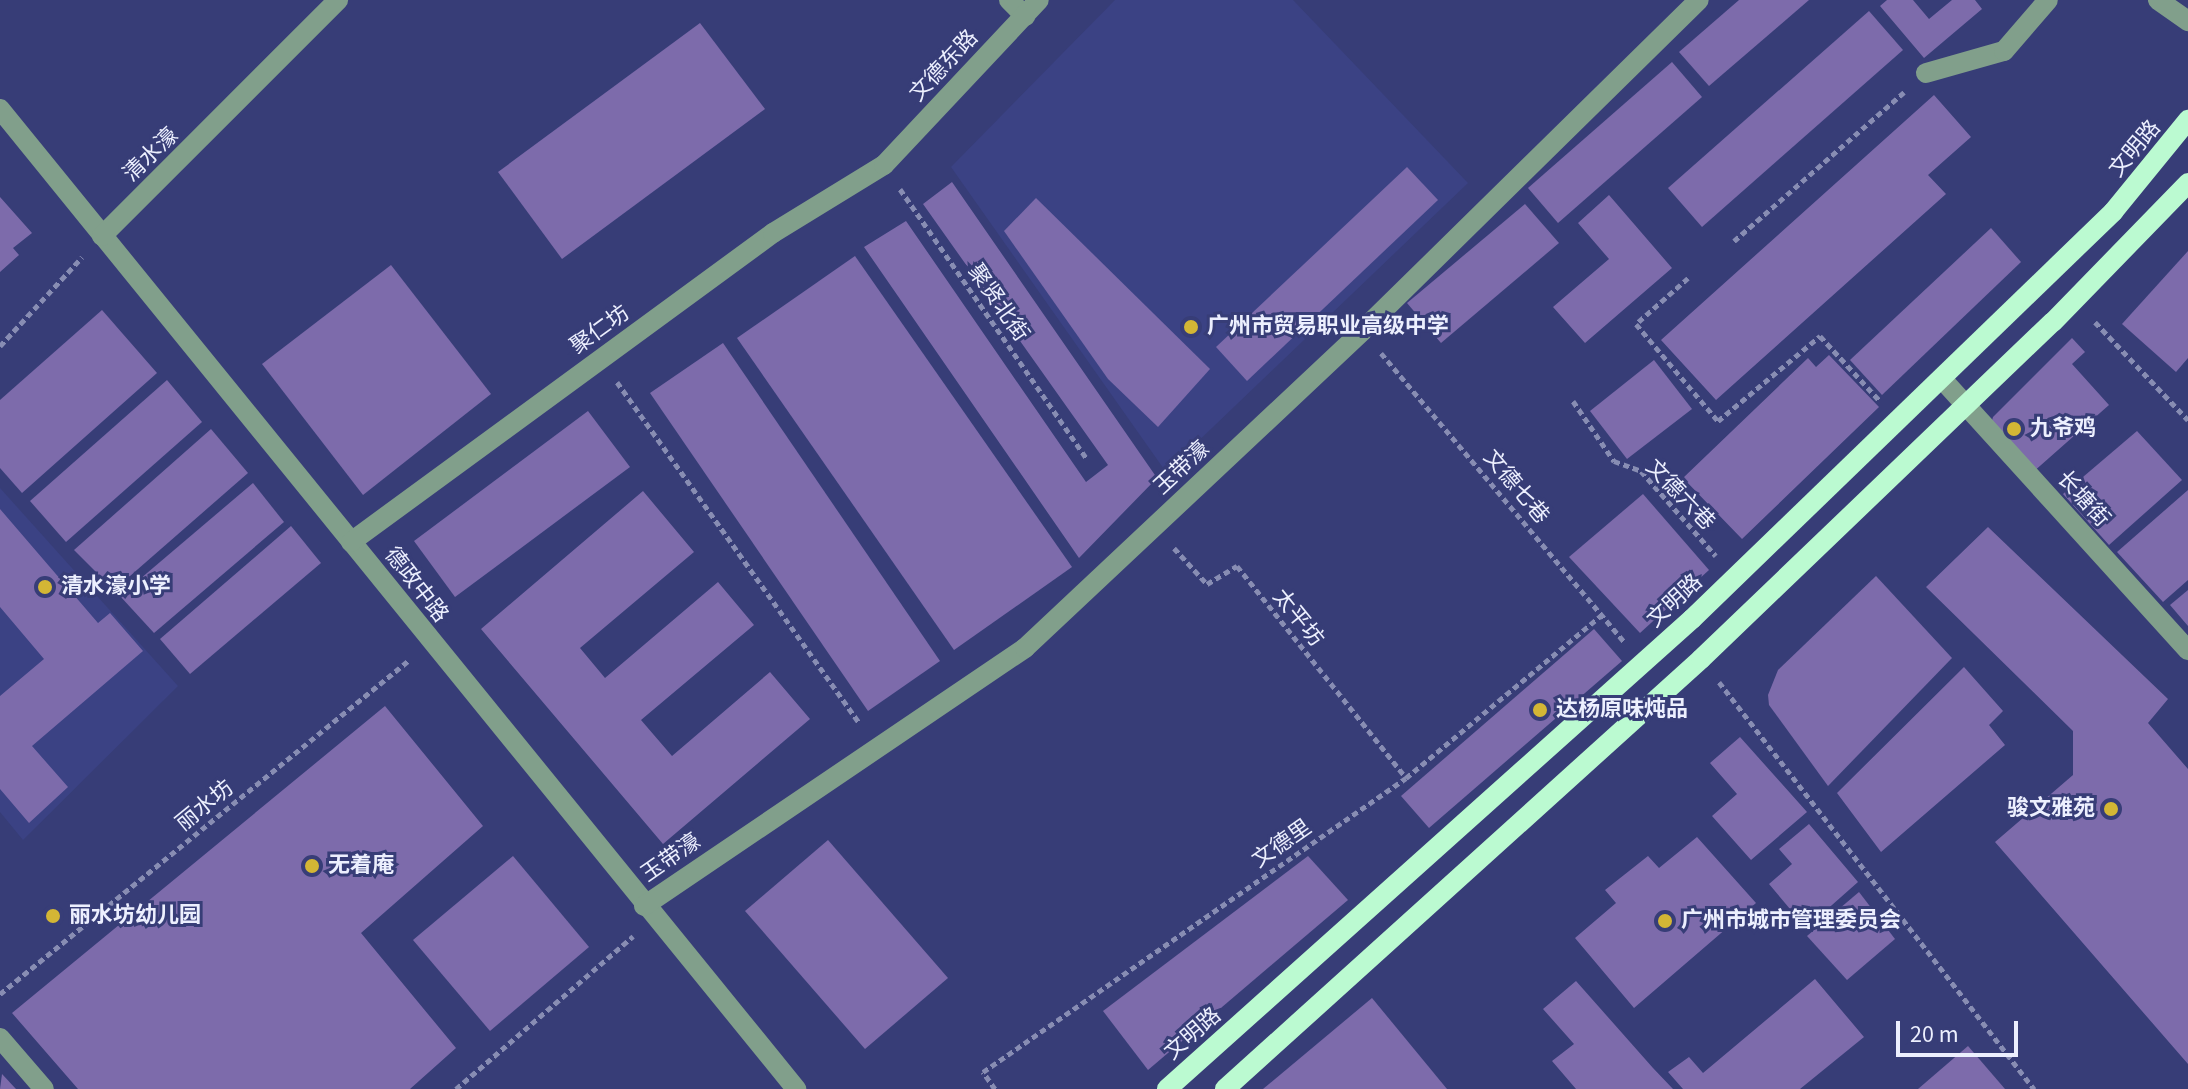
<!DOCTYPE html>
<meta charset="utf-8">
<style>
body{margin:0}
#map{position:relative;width:2188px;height:1089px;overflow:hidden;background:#373d77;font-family:"Source Sans 3","Noto Sans SC",sans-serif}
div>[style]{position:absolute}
.built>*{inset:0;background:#3b4284}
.building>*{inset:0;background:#7d6bab}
.path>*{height:5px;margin-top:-2.5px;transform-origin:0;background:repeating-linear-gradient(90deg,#888db3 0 6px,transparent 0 10px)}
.minor>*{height:20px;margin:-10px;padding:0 10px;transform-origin:10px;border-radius:10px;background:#819f8b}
.major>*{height:20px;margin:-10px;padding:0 10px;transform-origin:10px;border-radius:10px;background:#bbfad1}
.dots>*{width:22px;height:22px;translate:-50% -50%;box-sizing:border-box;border:4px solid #373d77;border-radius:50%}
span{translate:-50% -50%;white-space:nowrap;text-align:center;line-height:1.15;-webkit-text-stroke:6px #373d77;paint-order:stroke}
.street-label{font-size:22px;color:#eceffe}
.poi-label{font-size:22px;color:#eceffe;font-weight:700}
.left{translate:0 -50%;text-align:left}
.right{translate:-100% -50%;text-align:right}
.scale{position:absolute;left:1896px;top:1021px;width:122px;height:36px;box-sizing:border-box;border:4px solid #eceffe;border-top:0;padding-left:10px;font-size:24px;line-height:28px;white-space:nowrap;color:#eceffe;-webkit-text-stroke:6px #373d77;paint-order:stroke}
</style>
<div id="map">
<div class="built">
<i style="clip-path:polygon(1115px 0,1293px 0,1468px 183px,1166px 472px,951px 167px)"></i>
<i style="clip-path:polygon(0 488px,178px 686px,23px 840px,0 812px)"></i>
</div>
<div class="building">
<i style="clip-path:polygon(1739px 0,1809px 0,1709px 86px,1679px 52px)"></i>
<i style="clip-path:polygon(1887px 0,1913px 0,1929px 19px,1952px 0,1975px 0,1982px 9px,1924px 58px,1880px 6px)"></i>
<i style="clip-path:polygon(1869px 11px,1903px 50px,1702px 227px,1668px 188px)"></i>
<i style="clip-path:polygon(700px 23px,765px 109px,562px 259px,498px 172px)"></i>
<i style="clip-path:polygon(1672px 62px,1702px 97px,1558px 223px,1528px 188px)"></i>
<i style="clip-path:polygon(1934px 95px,1971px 137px,1928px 175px,1946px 194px,1716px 400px,1661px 340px)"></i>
<i style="clip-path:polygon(1407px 167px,1438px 200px,1247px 381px,1216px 347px)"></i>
<i style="clip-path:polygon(952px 182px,1157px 478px,1079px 558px,864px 247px,906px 221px,1086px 482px,1108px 465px,923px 204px)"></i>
<i style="clip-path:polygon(1609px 195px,1672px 268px,1585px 343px,1553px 307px,1609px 259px,1578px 223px)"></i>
<i style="clip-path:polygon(0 197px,32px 233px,13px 248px,19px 255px,0 272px)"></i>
<i style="clip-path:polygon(1036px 198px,1210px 369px,1158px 427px,1108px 379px,1004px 231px)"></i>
<i style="clip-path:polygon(1525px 204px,1559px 243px,1441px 343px,1407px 303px)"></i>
<i style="clip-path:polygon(1991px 228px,2021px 262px,1882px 395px,1850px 360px)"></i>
<i style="clip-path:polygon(2188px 251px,2188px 358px,2176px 372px,2122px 324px)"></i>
<i style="clip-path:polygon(855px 256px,1072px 567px,954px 650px,737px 338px)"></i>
<i style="clip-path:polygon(391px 265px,491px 394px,363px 495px,262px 364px)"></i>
<i style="clip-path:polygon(102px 310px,157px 373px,22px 493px,0 468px,0 400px)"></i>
<i style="clip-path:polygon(2072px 338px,2085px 352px,2072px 364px,2109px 405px,2032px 473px,1991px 424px,1993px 417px)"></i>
<i style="clip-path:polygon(723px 343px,940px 661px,868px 711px,650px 393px)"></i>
<i style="clip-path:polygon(1829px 355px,1879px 407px,1742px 539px,1683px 478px,1808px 358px,1816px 367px)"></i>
<i style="clip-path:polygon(1654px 360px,1692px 409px,1627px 459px,1590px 411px)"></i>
<i style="clip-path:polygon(167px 380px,202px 422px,66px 542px,30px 501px)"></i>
<i style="clip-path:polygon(588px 411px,630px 467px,455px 597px,414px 541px)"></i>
<i style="clip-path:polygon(211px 429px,248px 473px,114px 590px,74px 550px)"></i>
<i style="clip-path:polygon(2137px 431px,2182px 480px,2109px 545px,2063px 494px)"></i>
<i style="clip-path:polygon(253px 483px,284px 522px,154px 633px,120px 596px)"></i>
<i style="clip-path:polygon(2188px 490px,2188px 580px,2163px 602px,2117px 552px)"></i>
<i style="clip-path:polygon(643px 491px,694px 552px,580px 648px,605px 678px,718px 582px,754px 625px,641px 720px,672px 756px,770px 672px,810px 719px,663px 844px,481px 629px)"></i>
<i style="clip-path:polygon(1643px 494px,1709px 570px,1640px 633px,1569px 557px)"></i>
<i style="clip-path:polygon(0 509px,98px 623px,110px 613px,143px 651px,32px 746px,68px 787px,29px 823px,0 789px,0 696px,44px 659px,0 607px)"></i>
<i style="clip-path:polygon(291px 526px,321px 563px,190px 674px,160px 639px)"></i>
<i style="clip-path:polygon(1988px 527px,2168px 699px,2148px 723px,2188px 769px,2188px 1064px,1995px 842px,2073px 775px,2073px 731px,1926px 587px)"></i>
<i style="clip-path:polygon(1876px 576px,1952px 658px,1828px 786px,1769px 705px,1768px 695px,1778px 670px)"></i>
<i style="clip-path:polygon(2188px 590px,2188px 626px,2170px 605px)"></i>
<i style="clip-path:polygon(1594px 629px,1622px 661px,1429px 828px,1401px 796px)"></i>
<i style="clip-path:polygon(1964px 667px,2003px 711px,1989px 725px,2005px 745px,1881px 852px,1837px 793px)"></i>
<i style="clip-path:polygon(385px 706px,483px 826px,361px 933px,456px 1048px,410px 1089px,78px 1089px,12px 1013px)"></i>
<i style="clip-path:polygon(1740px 737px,1807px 812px,1751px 860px,1712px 816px,1737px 794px,1710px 763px)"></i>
<i style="clip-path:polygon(1809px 824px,1858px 882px,1806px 928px,1769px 884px,1792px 864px,1779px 849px)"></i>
<i style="clip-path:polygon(1697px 837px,1756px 903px,1634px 1008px,1575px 938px,1616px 903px,1605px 890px,1648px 856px,1659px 868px)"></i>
<i style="clip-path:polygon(828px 840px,948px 978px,865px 1049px,745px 911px)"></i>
<i style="clip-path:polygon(513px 856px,589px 947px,490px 1031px,413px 940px)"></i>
<i style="clip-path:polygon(1308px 856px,1348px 900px,1148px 1070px,1103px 1011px)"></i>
<i style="clip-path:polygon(1859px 892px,1895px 939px,1847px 980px,1807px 936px)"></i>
<i style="clip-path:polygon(1815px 979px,1864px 1037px,1800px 1089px,1683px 1089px,1668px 1072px,1689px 1057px,1703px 1073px)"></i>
<i style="clip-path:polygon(1576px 981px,1653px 1068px,1673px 1089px,1576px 1089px,1552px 1061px,1574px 1044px,1543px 1009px)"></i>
<i style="clip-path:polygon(1372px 998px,1447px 1089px,1263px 1089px)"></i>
<i style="clip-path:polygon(1968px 1046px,2005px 1089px,1918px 1089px)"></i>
<i style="clip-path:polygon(2px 1074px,16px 1089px,0 1089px)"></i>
</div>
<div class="path">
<i style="left:900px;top:189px;width:327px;rotate:55.3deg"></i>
<i style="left:1734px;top:241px;width:226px;rotate:-41.2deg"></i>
<i style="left:1688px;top:278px;width:69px;rotate:138.5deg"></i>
<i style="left:1636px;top:324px;width:127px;rotate:49.8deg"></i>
<i style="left:1718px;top:421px;width:133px;rotate:-39.8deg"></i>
<i style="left:1820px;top:336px;width:87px;rotate:47.3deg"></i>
<i style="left:2095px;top:322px;width:135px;rotate:46.5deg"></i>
<i style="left:0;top:346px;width:121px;rotate:-47.3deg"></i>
<i style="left:1381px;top:353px;width:378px;rotate:49.9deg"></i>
<i style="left:617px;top:382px;width:418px;rotate:54.6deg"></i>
<i style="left:1573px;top:401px;width:73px;rotate:55.7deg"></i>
<i style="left:1614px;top:461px;width:29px;rotate:20deg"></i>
<i style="left:1641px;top:471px;width:113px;rotate:48.6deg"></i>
<i style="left:1174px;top:548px;width:49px;rotate:47.5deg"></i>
<i style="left:1207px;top:584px;width:35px;rotate:-31deg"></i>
<i style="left:1237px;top:566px;width:271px;rotate:51.4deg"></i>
<i style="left:1719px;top:682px;width:515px;rotate:52.26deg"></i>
<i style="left:0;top:994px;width:527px;rotate:-39.22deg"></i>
<i style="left:456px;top:1089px;width:234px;rotate:-40.8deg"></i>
<i style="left:995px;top:1089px;width:21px;rotate:-125deg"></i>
<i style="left:983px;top:1072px;width:515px;rotate:-34.8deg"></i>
<i style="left:1406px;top:778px;width:256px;rotate:-39.8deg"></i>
</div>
<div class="minor">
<i style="left:1009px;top:0;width:23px;rotate:45deg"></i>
<i style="left:2158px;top:0;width:37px;rotate:35deg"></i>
<i style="left:1926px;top:73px;width:81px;rotate:-15.8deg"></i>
<i style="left:2004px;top:51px;width:67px;rotate:-49.2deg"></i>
<i style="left:0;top:109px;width:1263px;rotate:50.91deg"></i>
<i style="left:102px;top:236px;width:334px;rotate:-45deg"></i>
<i style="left:1942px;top:379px;width:366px;rotate:47.8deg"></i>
<i style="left:351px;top:542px;width:523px;rotate:-36.21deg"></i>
<i style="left:773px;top:233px;width:130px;rotate:-31.5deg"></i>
<i style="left:884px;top:165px;width:226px;rotate:-46.8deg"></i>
<i style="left:644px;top:906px;width:460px;rotate:-34.1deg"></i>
<i style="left:1025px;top:648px;width:463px;rotate:-43.2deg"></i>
<i style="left:1362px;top:331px;width:472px;rotate:-44.5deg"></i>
<i style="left:0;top:1038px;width:67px;rotate:49.2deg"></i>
</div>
<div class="major">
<i style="left:1167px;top:1089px;width:705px;rotate:-41.84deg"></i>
<i style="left:1692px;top:619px;width:586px;rotate:-44.03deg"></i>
<i style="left:2113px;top:212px;width:119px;rotate:-50.8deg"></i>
<i style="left:1225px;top:1089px;width:641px;rotate:-42.09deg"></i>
<i style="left:1701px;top:659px;width:487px;rotate:-43.8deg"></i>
<i style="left:2053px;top:322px;width:194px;rotate:-45.8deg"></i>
</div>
<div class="dots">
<i style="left:1191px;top:327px;background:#d3b635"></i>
<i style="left:2014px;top:429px;background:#d3b635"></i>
<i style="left:45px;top:587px;background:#d3b635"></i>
<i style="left:1540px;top:710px;background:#d3b635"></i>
<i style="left:2111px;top:809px;background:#d3b635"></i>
<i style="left:312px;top:866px;background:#d3b635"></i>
<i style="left:53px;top:916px;background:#d3b635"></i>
<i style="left:1665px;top:921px;background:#d3b635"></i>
</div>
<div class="street-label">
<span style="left:944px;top:66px;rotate:-47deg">文德东路</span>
<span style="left:2135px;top:149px;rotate:-50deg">文明路</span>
<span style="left:151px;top:155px;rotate:-44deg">清水濠</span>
<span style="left:998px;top:303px;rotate:55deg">聚贤北街</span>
<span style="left:600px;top:330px;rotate:-36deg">聚仁坊</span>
<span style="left:1182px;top:468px;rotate:-43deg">玉带濠</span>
<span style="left:1516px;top:487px;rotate:50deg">文德七巷</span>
<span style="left:1680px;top:495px;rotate:46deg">文德六巷</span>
<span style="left:2083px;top:499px;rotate:48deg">长塘街</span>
<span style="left:416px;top:585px;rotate:52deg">德政中路</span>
<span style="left:1675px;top:601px;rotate:-43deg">文明路</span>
<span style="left:1298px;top:618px;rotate:51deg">太平坊</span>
<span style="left:205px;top:806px;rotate:-39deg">丽水坊</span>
<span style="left:1282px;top:844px;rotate:-35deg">文德里</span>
<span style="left:671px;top:858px;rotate:-35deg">玉带濠</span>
<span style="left:1193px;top:1034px;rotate:-41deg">文明路</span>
</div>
<div class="poi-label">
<span class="left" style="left:1207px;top:327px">广州市贸易职业高级中学</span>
<span class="left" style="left:2030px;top:429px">九爷鸡</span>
<span class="left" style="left:61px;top:587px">清水濠小学</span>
<span class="left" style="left:1556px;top:710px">达杨原味炖品</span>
<span class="right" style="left:2095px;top:809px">骏文雅苑</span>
<span class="left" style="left:328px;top:866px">无着庵</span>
<span class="left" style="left:69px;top:916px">丽水坊幼儿园</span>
<span class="left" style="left:1681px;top:921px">广州市城市管理委员会</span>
</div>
<div class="scale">20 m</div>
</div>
